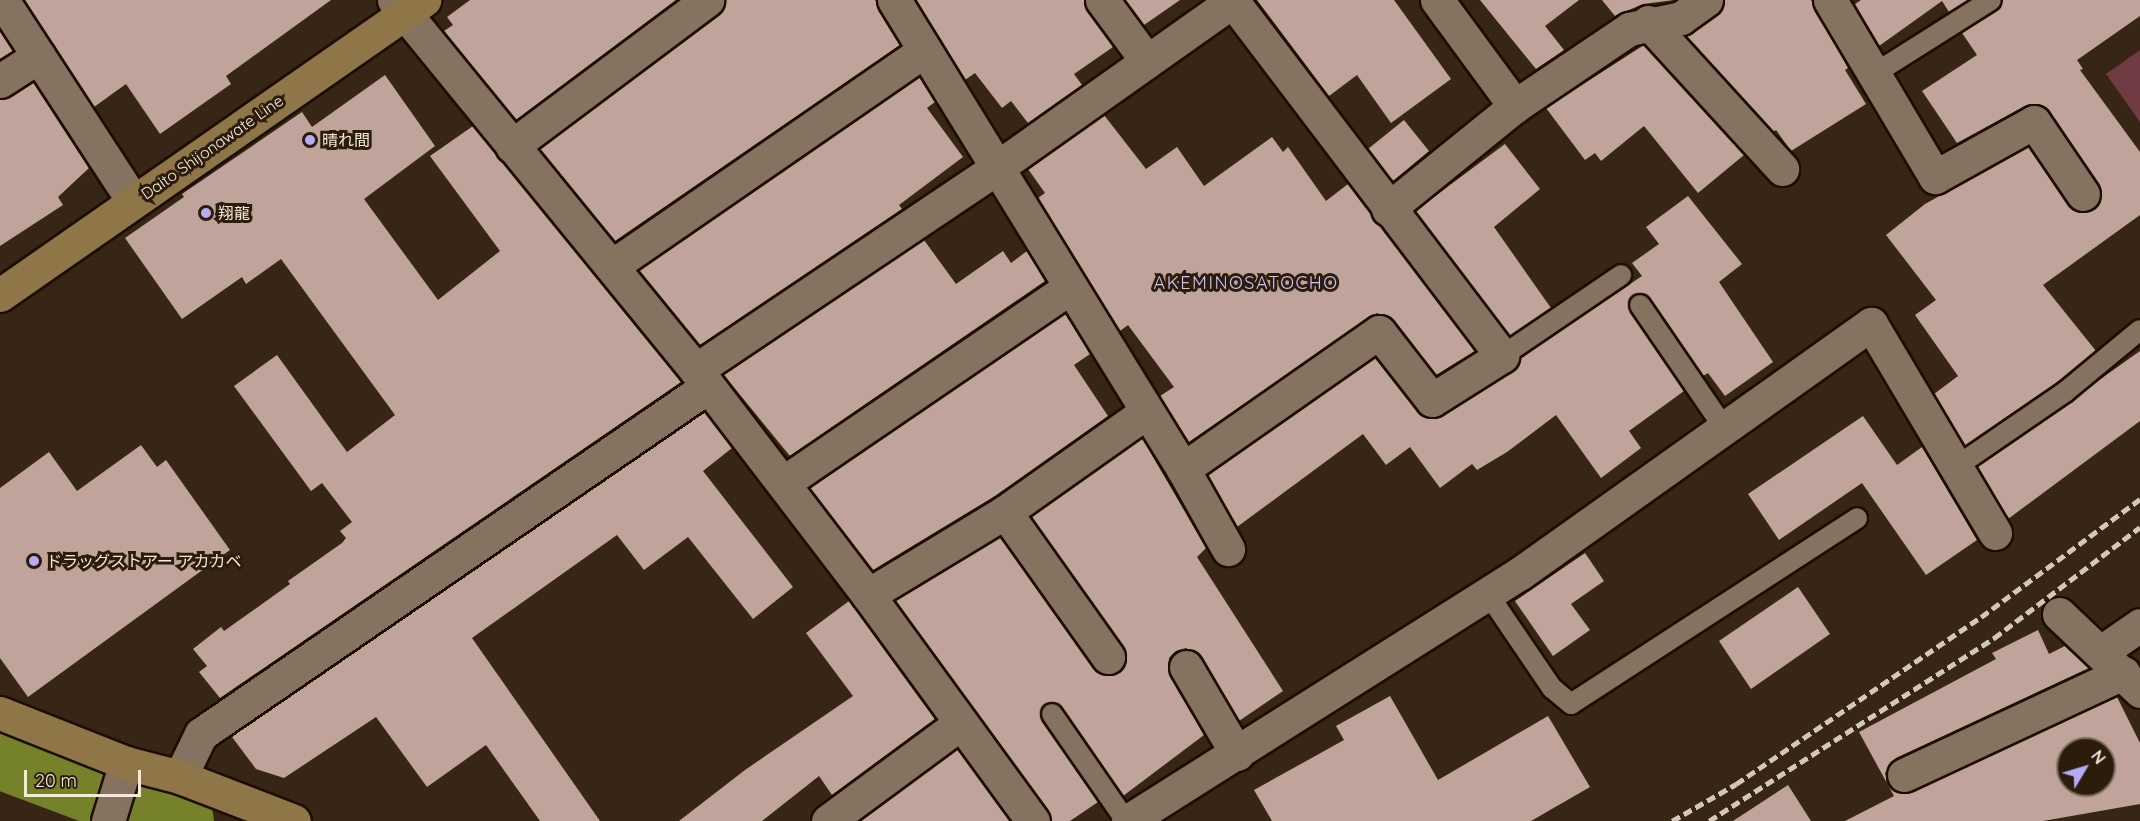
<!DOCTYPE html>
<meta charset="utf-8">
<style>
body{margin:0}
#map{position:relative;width:2140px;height:821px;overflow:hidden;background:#372616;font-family:Quicksand,"Noto Sans JP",sans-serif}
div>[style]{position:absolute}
.green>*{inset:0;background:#713b43}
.river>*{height:70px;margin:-35px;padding:0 35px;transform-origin:35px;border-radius:35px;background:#75822a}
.building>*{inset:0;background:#c0a39a}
.roads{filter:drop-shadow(2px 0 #1e0e02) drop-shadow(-2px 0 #1e0e02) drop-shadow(0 2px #1e0e02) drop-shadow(0 -2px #1e0e02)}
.lane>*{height:20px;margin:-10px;padding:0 10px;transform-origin:10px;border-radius:10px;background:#867260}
.street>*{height:33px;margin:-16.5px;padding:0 16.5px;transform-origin:16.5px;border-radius:16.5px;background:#867260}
.secondary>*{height:33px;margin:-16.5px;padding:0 16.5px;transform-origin:16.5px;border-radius:16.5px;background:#8e7648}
.rail>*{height:4.5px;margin-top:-2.25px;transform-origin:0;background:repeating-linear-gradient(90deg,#d3c6bb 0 9px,transparent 0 13.5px)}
.dots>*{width:16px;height:16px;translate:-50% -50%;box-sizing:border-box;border:3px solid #2c1c0c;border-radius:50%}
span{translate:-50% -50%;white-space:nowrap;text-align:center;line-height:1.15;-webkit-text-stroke:6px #2c1c0c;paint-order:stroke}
.poi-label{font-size:16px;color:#f5e9df}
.left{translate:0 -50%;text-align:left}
.street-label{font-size:16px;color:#f5e9df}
.neighbourhood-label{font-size:18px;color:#cac3fd;letter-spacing:1.5px}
.north{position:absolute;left:2056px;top:737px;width:60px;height:60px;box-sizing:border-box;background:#2c1c0c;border:2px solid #7c6e60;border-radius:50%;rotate:52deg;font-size:16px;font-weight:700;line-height:24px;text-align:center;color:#f5e9df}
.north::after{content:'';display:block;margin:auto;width:21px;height:27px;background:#b7abf8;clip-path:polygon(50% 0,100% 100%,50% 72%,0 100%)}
.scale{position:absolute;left:24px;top:770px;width:117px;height:27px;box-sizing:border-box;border:3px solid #f5e9df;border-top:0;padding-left:8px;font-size:18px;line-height:21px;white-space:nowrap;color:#f5e9df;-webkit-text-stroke:4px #2c1c0c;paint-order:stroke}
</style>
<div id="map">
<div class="green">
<i style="clip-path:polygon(2140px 50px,2140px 122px,2106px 74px)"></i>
</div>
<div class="river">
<i style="left:0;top:754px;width:191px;rotate:20.5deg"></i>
</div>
<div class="building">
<i style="clip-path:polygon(24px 0,331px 0,226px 76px,231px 84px,160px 134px,126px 84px,94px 107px)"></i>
<i style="clip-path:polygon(470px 0,676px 0,516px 120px,444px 31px,453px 25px,447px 17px)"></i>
<i style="clip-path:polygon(725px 0,875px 0,900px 45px,615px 241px,540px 149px,718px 15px)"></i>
<i style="clip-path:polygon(916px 0,1084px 0,1087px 11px,1113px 47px,1074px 74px,1082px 85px,1028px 123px,1011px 101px,1002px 108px,975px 73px,965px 80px)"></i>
<i style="clip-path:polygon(1125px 0,1180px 0,1144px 25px)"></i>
<i style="clip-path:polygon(1257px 0,1394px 0,1451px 79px,1391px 123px,1357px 75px,1329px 96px)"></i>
<i style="clip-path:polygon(1480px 0,1579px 0,1545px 26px,1564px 50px,1536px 69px)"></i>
<i style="clip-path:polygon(1602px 0,1674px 0,1643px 4px,1615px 16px)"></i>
<i style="clip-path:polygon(1724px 0,1811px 0,1848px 68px,1845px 70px,1866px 104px,1791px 151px,1776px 130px,1773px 132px,1686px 36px,1717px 15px)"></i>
<i style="clip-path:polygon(1861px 0,1969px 0,1949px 12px,1942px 1px,1879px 46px,1854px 5px)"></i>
<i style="clip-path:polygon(2003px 0,2140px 0,2140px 16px,2077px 60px,2083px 69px,2080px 70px,2140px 152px,2140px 215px,2043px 285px,2096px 351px,2058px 382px,1965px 446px,1934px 394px,1958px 376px,1915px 315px,1936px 300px,1886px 235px,1925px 204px,2028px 147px,2074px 211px,2093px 210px,2102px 193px,2043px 106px,2025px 106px,1957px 143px,1922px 91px,1977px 55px,1962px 33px,1997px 10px)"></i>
<i style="clip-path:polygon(0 31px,13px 51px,0 59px)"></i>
<i style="clip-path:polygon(1644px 45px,1744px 155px,1698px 193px,1644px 126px,1601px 161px,1595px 153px,1585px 160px,1546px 108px)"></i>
<i style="clip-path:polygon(385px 75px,435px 146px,364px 199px,438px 300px,500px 251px,430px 156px,473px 126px,681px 382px,220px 698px,199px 672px,207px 666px,193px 649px,221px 627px,224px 631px,290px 584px,288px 581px,342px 543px,346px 538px,340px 531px,352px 522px,322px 483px,311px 491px,234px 386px,277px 355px,347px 452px,395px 415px,281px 259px,246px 284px,242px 277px,182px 319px,125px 238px,184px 197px,182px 194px,302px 112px,312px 127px)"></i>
<i style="clip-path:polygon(919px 77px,935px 102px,927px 108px,963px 157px,899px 205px,902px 209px,700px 345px,639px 270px)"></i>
<i style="clip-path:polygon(33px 82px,89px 168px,58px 197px,63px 205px,0 246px,0 100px)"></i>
<i style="clip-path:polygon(1104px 115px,1146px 169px,1177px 147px,1204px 186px,1272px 137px,1283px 152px,1288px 147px,1326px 201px,1348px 184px,1475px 351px,1436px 375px,1394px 320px,1377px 313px,1189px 442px,1160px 396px,1174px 387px,1128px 325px,1120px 331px,1038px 198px,1045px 193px,1028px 169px)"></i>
<i style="clip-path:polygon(1404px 120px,1429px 151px,1393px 181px,1368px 149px)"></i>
<i style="clip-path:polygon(1505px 144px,1540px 189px,1494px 227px,1551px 308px,1510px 336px,1415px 211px)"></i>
<i style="clip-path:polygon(1688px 196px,1742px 264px,1719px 282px,1773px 362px,1725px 396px,1708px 373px,1703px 376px,1650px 298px,1638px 293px,1629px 299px,1630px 311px,1684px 391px,1629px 431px,1641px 448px,1601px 478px,1556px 415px,1507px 452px,1477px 470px,1472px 464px,1440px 488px,1410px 447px,1386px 465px,1363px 434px,1237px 527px,1208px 475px,1375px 358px,1418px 412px,1433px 419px,1442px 416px,1512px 372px,1520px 358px,1642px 276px,1632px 263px,1659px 244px,1646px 227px)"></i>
<i style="clip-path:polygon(924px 240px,956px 284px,1003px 251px,1011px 263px,1027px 251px,1045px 281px,790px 456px,723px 374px)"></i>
<i style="clip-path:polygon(1065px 313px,1090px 354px,1074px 365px,1108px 416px,995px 496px,873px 570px,810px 488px)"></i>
<i style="clip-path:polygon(2140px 351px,2140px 421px,2008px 519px,1977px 467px)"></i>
<i style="clip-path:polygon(704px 412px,732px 448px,703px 471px,793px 587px,753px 619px,688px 537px,644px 570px,617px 535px,472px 638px,600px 821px,540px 821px,486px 745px,427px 787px,376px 717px,284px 778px,256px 769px,232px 737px,243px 728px)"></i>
<i style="clip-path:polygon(1863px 416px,1897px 465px,1922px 447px,1977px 540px,1926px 575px,1862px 483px,1779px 540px,1748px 494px)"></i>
<i style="clip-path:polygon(1142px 438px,1206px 548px,1197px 557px,1283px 691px,1239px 721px,1202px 657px,1186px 648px,1176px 651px,1169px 658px,1170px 676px,1204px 735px,1123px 796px,1062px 707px,1057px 703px,1046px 704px,1041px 709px,1042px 721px,1098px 802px,1070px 821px,1051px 821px,1048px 810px,895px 600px,1000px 537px,1093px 668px,1101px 674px,1118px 673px,1125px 664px,1123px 646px,1031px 516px)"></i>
<i style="clip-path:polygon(141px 445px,157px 467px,166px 460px,230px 550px,28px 697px,0 658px,0 488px,49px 452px,77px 491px)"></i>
<i style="clip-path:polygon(1585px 553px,1604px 581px,1571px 604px,1590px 630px,1553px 656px,1515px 601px)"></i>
<i style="clip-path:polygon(1798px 587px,1830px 634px,1751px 689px,1719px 641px)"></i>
<i style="clip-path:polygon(849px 601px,935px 719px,832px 795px,819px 776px,762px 821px,679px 821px,745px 770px,853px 696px,806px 633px)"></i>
<i style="clip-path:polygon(evenodd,2038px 630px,2049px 654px,2065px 646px,2089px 668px,1896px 758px,1885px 773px,1887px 783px,1902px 794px,1912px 792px,2117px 697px,2140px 743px,2140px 804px,2043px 821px,1845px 821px,1894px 796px,1859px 732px,1996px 659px,1992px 653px,2038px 630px,2068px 749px,2104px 749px,2104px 785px,2068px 785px,2068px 749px)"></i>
<i style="clip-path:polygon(1390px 696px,1438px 780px,1548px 716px,1590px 787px,1531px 821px,1272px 821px,1254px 790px,1344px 740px,1336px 726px)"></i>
<i style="clip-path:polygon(957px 749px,1010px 821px,860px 821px)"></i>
<i style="clip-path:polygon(1788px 785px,1811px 821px,1733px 821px)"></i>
</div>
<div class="roads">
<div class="lane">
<i style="left:1874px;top:74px;width:138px;rotate:-32.3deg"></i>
<i style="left:1640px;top:305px;width:150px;rotate:55.6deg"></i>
<i style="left:1502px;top:356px;width:144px;rotate:-34.2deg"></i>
<i style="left:1957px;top:466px;width:131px;rotate:-34.4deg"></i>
<i style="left:2065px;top:392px;width:97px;rotate:-39.6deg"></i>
<i style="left:1488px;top:594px;width:114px;rotate:55.8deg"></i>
<i style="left:1552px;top:688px;width:25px;rotate:40deg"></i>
<i style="left:1571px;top:704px;width:341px;rotate:-33deg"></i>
<i style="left:1052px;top:714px;width:130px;rotate:55.3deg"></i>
</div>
<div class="street">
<i style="left:2px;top:0;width:240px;rotate:56.9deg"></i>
<i style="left:394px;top:0;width:478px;rotate:50.8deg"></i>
<i style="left:696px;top:370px;width:283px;rotate:52.6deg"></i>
<i style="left:868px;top:595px;width:280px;rotate:53.9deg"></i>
<i style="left:894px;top:0;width:551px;rotate:58.36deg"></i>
<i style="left:1183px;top:469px;width:92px;rotate:60.6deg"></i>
<i style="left:1102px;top:0;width:76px;rotate:53.6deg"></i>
<i style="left:1437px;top:0;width:132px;rotate:53.7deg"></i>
<i style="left:1830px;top:0;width:206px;rotate:59.3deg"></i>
<i style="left:1935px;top:177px;width:113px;rotate:-29.1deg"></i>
<i style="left:2034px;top:122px;width:87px;rotate:55.8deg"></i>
<i style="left:1648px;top:22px;width:199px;rotate:47.6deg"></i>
<i style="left:0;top:81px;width:46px;rotate:-32.7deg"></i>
<i style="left:512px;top:146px;width:244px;rotate:-36.8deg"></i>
<i style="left:1388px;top:209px;width:164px;rotate:-39deg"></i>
<i style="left:1515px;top:106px;width:138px;rotate:-34deg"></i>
<i style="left:1629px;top:29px;width:53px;rotate:-11.9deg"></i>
<i style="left:1681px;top:18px;width:31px;rotate:-36deg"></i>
<i style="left:612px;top:266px;width:380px;rotate:-34.6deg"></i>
<i style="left:696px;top:370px;width:364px;rotate:-33.9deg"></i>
<i style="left:998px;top:167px;width:289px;rotate:-35.3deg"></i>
<i style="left:1183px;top:469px;width:239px;rotate:-35deg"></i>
<i style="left:1379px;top:332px;width:86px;rotate:52.1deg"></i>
<i style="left:1432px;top:400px;width:83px;rotate:-32.2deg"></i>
<i style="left:1502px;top:356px;width:447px;rotate:-127.2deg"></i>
<i style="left:783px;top:483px;width:346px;rotate:-34.3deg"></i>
<i style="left:1005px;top:512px;width:178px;rotate:54.6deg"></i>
<i style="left:868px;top:595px;width:160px;rotate:-31.2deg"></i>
<i style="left:1005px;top:512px;width:173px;rotate:-35.3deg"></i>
<i style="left:2059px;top:614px;width:112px;rotate:43.5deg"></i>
<i style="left:2101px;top:652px;width:47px;rotate:-34.7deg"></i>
<i style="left:1186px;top:667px;width:101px;rotate:59.6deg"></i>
<i style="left:1904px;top:775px;width:242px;rotate:-25deg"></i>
<i style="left:180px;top:777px;width:48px;rotate:-64deg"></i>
<i style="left:201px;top:734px;width:614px;rotate:-34.44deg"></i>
<i style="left:108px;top:821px;width:61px;rotate:-72.8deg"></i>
<i style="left:828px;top:821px;width:165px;rotate:-36.4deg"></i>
<i style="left:1128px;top:821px;width:462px;rotate:-32.3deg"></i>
<i style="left:1519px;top:574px;width:432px;rotate:-35.4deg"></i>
<i style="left:1871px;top:324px;width:243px;rotate:59.3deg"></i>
</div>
<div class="secondary">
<i style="left:0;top:295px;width:517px;rotate:-34.83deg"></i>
<i style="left:0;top:713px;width:136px;rotate:21.6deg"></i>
<i style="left:126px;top:763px;width:56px;rotate:14.5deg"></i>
<i style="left:180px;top:777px;width:122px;rotate:21.1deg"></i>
</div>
</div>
<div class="rail">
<i style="left:1672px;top:821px;width:74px;rotate:-30deg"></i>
<i style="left:1736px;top:784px;width:297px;rotate:-34.3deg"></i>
<i style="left:1981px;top:617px;width:198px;rotate:-36.6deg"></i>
<i style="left:1709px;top:821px;width:339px;rotate:-32.7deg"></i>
<i style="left:1994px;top:638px;width:183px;rotate:-37.2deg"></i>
</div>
<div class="dots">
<i style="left:310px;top:140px;background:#b7abf8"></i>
<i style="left:206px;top:213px;background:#b7abf8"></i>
<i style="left:34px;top:561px;background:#b7abf8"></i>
</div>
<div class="poi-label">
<span class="left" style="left:322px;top:140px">晴れ間</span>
<span class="left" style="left:218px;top:213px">翔龍</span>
<span class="left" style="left:46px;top:561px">ドラッグストアー アカカベ</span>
</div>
<div class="street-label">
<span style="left:212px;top:147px;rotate:-35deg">Daito Shijonawate Line</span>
</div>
<div class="neighbourhood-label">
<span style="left:1246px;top:283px">AKEMINOSATOCHO</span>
</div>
<div class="north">N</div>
<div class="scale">20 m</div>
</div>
